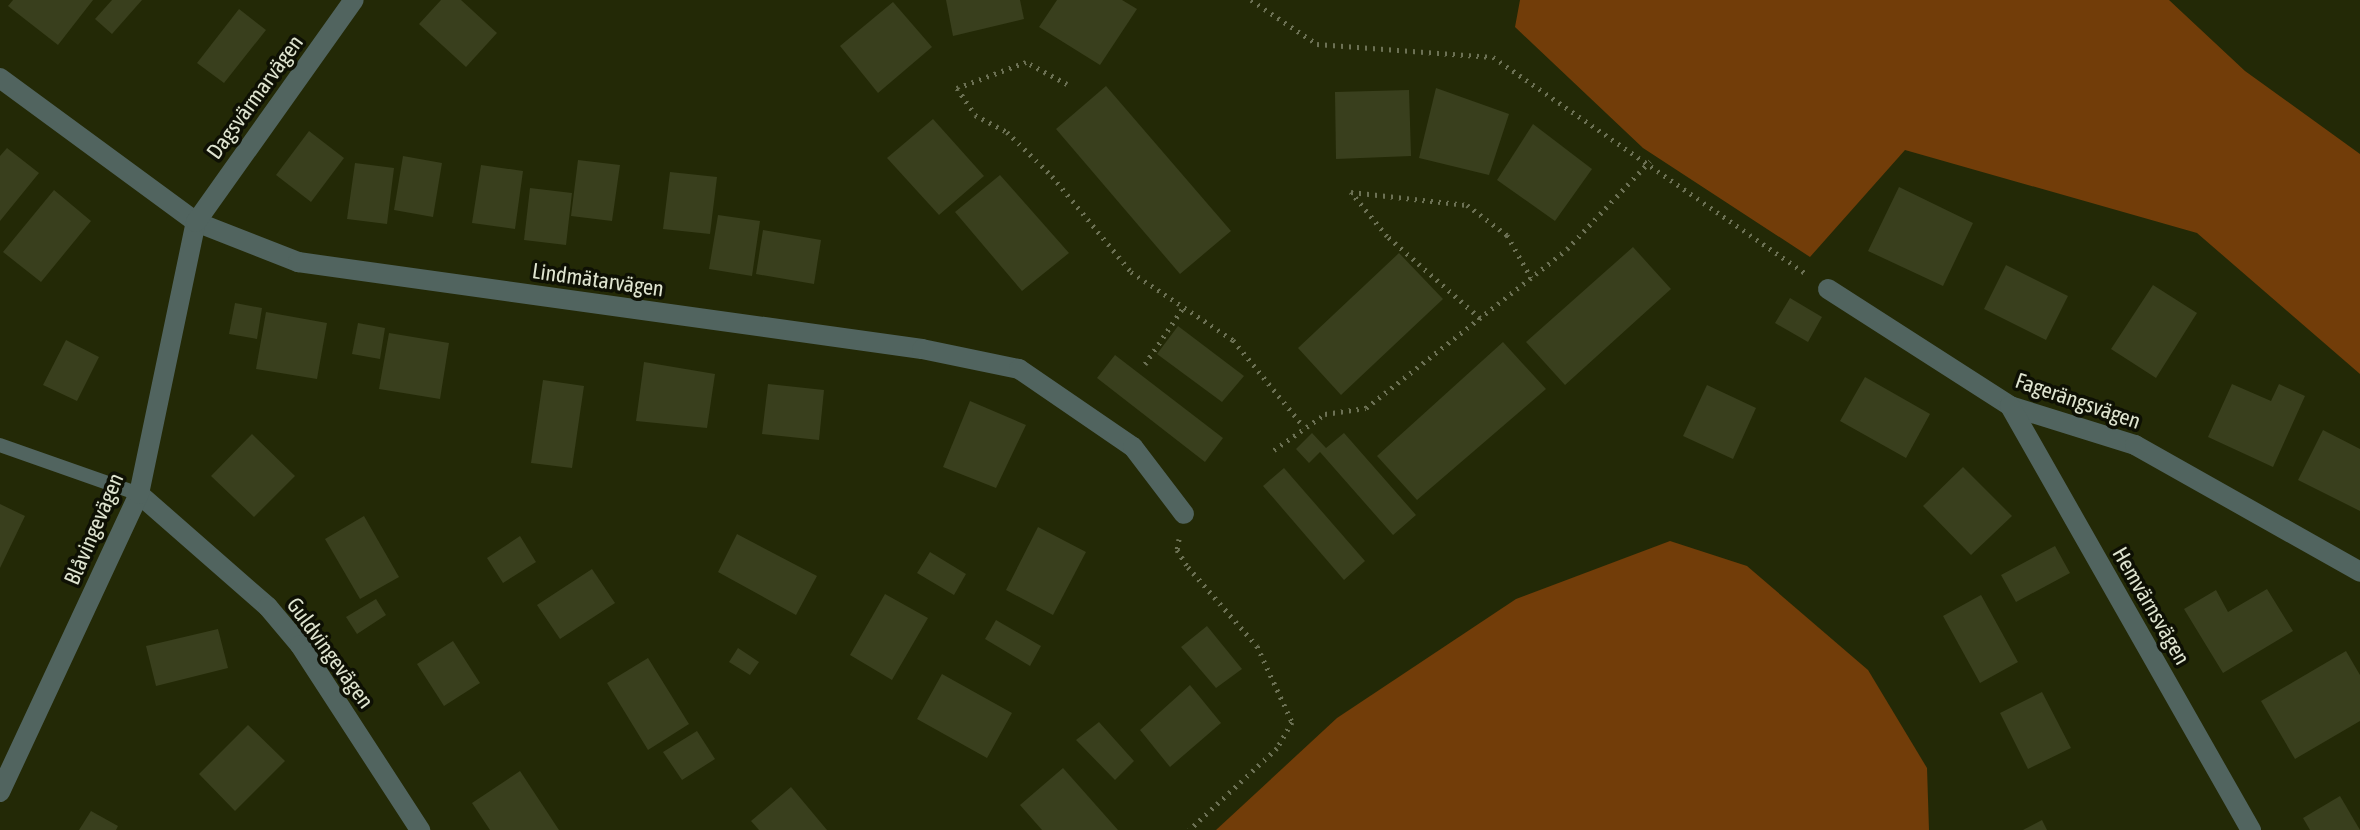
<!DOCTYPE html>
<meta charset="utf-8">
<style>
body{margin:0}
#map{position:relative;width:2360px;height:830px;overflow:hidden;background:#232906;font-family:"Asap Condensed",sans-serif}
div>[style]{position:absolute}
.green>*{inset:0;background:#723d09}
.building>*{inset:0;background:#393f1d}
.path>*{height:5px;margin-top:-2.5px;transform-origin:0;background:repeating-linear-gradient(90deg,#6c7154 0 2px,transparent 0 8px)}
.lane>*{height:14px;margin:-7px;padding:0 7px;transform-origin:7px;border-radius:7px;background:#51645f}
.street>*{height:20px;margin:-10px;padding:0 10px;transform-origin:10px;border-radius:10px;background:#51645f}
span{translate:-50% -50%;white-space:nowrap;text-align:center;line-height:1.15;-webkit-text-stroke:7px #0e1004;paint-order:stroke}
.street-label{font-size:22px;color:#dfe4d0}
</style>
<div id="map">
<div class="green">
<i style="clip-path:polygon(1520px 0,2169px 0,2245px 71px,2360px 154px,2360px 374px,2197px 233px,1905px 150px,1810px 257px,1643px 148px,1515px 27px)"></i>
<i style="clip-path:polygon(1670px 541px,1747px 566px,1868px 670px,1927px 768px,1929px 830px,1216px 830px,1337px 718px,1516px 599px)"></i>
</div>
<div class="building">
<i style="clip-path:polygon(13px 0,93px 0,58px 45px,8px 6px)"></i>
<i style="clip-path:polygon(112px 0,142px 0,112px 34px,95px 19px)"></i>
<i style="clip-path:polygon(441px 0,461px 0,497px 33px,466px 67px,419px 24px)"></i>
<i style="clip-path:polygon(946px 0,1020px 0,1024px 19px,953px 36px)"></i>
<i style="clip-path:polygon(1057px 0,1122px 0,1137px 9px,1100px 65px,1039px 27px)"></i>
<i style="clip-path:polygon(893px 2px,932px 47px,878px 93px,840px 46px)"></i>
<i style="clip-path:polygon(239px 9px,266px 30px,224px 83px,197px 63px)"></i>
<i style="clip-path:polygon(1106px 86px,1231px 231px,1180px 274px,1056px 129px)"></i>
<i style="clip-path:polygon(1436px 88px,1509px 114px,1489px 175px,1419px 158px)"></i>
<i style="clip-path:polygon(1409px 90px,1411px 156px,1336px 159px,1335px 92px)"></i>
<i style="clip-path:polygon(933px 119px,984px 176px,939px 215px,887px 158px)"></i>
<i style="clip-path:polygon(1533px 124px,1592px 169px,1555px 221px,1497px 180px)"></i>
<i style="clip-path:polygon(309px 131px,344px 158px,311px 202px,276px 175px)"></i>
<i style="clip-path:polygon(7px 148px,39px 173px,0 221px,0 156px)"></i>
<i style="clip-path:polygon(403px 156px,442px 163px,433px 217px,394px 210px)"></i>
<i style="clip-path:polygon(578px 160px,620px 165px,612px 221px,571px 216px)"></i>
<i style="clip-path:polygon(355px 163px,394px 168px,387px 224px,347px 219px)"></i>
<i style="clip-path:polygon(481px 165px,523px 171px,515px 229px,472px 223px)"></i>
<i style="clip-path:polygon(670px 172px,717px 177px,710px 234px,663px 229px)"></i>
<i style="clip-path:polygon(1000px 175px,1069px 253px,1022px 291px,955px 212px)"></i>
<i style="clip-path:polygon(1899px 187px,1973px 223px,1943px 286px,1868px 251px)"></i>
<i style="clip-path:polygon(530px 188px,572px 193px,566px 245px,524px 240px)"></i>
<i style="clip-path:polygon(54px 190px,91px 221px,41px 282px,3px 252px)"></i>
<i style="clip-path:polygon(718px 215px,760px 221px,752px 276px,709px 269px)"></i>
<i style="clip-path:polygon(763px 230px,821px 240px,814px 284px,756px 274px)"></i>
<i style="clip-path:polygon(1633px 247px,1671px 289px,1565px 385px,1526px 342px)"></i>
<i style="clip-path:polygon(1399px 253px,1443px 299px,1341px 395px,1298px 348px)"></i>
<i style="clip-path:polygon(2006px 265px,2068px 296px,2046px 340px,1984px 309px)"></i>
<i style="clip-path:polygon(2153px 285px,2197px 313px,2156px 378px,2111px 349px)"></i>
<i style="clip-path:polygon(1790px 298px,1822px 317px,1808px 342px,1775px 323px)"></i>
<i style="clip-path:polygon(235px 303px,262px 308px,257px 339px,229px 334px)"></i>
<i style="clip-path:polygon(266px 312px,327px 323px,317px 379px,256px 369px)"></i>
<i style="clip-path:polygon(358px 323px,385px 328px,380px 359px,352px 354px)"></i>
<i style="clip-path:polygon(1178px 326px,1244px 376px,1222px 402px,1157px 354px)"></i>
<i style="clip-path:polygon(389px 333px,449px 343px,440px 399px,379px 389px)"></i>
<i style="clip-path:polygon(66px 340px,99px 357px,77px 401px,43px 385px)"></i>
<i style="clip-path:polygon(1503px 342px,1546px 389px,1417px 500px,1377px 456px)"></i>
<i style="clip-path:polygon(1115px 355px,1223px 438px,1205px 462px,1097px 378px)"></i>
<i style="clip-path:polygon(644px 362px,715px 374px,707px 428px,636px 421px)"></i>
<i style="clip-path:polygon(1865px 377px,1930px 414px,1906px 458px,1840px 421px)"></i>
<i style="clip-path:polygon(543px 380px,584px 386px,572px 468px,531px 463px)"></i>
<i style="clip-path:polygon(768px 384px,824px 390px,819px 440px,762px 434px)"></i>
<i style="clip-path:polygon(2232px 384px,2271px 401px,2279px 384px,2305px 396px,2273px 467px,2208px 437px)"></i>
<i style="clip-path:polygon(1707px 385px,1756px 408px,1733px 459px,1683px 436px)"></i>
<i style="clip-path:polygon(970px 401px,1026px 425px,996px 488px,943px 467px)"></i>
<i style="clip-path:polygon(2323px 430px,2360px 449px,2360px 511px,2298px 480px)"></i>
<i style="clip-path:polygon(1312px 433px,1326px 448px,1344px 433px,1416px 515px,1393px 535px,1320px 452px,1309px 463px,1296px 449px)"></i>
<i style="clip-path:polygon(252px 434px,295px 476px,254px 517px,211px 476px)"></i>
<i style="clip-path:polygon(1963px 467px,2012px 516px,1971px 555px,1923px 506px)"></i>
<i style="clip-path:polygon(1284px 468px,1365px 561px,1344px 580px,1263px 486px)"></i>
<i style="clip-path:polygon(0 504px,25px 516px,0 568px)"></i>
<i style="clip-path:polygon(364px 516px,399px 577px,360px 599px,325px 539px)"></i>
<i style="clip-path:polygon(1038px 527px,1086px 552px,1053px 615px,1006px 590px)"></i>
<i style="clip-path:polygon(737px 534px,817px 576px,796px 615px,718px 572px)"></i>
<i style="clip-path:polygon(520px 536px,536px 562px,503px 583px,487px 558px)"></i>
<i style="clip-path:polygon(2055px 546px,2070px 573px,2016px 602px,2001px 575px)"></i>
<i style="clip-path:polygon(930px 552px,966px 574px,954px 595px,917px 573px)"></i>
<i style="clip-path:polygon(592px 569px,615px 603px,560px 639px,537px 605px)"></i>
<i style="clip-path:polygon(2267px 589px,2293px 631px,2223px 673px,2184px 609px,2216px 590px,2228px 612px)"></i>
<i style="clip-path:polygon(885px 594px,928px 618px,892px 680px,850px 655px)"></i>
<i style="clip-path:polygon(1981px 595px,2018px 662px,1980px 683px,1943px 616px)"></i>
<i style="clip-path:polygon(376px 599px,386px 615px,357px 634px,346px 617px)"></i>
<i style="clip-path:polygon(996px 620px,1041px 646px,1030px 666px,985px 639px)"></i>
<i style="clip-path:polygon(1207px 626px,1242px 669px,1216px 688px,1181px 647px)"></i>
<i style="clip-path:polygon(218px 629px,228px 668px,156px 686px,146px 646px)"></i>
<i style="clip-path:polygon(453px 641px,480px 683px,444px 706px,417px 664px)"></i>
<i style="clip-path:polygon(738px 648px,759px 662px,750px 675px,729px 662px)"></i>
<i style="clip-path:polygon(2346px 651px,2360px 675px,2360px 721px,2295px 759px,2261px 701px)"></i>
<i style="clip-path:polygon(648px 658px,689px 724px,648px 750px,607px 683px)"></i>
<i style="clip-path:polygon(942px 674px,1012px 713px,987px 758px,917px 719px)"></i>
<i style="clip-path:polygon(1190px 685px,1221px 723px,1170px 767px,1140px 730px)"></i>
<i style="clip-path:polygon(2042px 692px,2071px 748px,2028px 769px,2000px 713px)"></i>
<i style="clip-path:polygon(1099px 722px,1134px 761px,1115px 780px,1076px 740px)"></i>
<i style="clip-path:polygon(248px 725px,285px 761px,235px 811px,199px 774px)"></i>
<i style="clip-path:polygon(697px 731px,715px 759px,682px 780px,663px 752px)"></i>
<i style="clip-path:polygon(1063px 768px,1118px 830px,1042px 830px,1020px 805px)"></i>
<i style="clip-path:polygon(520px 771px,559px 830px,490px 830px,472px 803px)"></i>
<i style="clip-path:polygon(791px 787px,827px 830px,759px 830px,751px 821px)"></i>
<i style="clip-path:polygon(2340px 796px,2360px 830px,2310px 830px,2303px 818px)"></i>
<i style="clip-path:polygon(91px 811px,118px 826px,116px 830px,79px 830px)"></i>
<i style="clip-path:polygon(2042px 820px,2047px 830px,2023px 830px)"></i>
</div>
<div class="path">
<i style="left:1251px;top:0;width:79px;rotate:33.7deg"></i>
<i style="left:1317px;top:44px;width:176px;rotate:4.2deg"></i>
<i style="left:1493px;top:57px;width:383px;rotate:34.7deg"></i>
<i style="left:1067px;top:84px;width:47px;rotate:-151.8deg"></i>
<i style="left:1026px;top:62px;width:74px;rotate:159.4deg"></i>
<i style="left:957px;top:88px;width:32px;rotate:56deg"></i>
<i style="left:975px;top:115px;width:36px;rotate:28deg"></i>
<i style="left:1007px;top:132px;width:63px;rotate:44.4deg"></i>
<i style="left:1052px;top:176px;width:124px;rotate:50.5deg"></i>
<i style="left:1131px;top:272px;width:123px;rotate:33.7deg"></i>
<i style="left:1233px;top:340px;width:112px;rotate:50.8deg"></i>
<i style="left:1480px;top:318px;width:124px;rotate:-138.6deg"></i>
<i style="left:1387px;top:236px;width:57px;rotate:-129.3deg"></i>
<i style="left:1351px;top:192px;width:117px;rotate:6.4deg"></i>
<i style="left:1467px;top:205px;width:50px;rotate:36.9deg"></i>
<i style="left:1507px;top:235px;width:49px;rotate:60.8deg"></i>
<i style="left:1145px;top:364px;width:71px;rotate:-55.9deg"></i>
<i style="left:1274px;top:450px;width:62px;rotate:-35.2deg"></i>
<i style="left:1325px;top:414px;width:41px;rotate:-8.3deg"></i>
<i style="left:1366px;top:408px;width:256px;rotate:-38.3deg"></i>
<i style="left:1567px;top:249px;width:121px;rotate:-46.7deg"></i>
<i style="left:1179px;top:539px;width:11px;rotate:100deg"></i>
<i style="left:1177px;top:550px;width:20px;rotate:57deg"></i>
<i style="left:1188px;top:567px;width:105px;rotate:48.9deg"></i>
<i style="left:1257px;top:646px;width:84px;rotate:65.3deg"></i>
<i style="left:1292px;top:722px;width:30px;rotate:120deg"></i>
<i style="left:1277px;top:748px;width:120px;rotate:137deg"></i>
</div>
<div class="lane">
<i style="left:0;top:445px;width:147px;rotate:19.4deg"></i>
</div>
<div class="street">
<i style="left:0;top:78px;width:243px;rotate:36.3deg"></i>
<i style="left:196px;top:222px;width:110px;rotate:21.4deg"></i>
<i style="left:298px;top:262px;width:630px;rotate:7.94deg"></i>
<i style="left:922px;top:349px;width:99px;rotate:11.7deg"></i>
<i style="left:1019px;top:369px;width:138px;rotate:34.4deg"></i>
<i style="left:1133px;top:447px;width:84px;rotate:52.7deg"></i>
<i style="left:1828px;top:289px;width:216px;rotate:32.7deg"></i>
<i style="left:2010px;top:406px;width:131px;rotate:17.3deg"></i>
<i style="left:2135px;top:445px;width:258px;rotate:29.4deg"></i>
<i style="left:2010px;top:406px;width:488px;rotate:60.4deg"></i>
<i style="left:139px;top:494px;width:171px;rotate:41.2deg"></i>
<i style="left:268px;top:607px;width:50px;rotate:49.9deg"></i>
<i style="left:300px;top:645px;width:221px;rotate:57deg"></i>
<i style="left:0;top:792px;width:329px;rotate:-65deg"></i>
<i style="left:139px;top:494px;width:278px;rotate:-78.2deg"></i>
<i style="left:196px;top:222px;width:272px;rotate:-54.6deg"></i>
</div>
<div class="street-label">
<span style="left:255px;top:97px;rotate:-54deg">Dagsvärmarvägen</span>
<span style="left:598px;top:280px;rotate:8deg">Lindmätarvägen</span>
<span style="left:2078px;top:401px;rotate:19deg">Fagerängsvägen</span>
<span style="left:94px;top:529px;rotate:-67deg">Blåvingevägen</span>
<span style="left:2151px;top:606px;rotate:60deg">Hemvärnsvägen</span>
<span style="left:330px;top:653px;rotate:54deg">Guldvingevägen</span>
</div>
</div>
